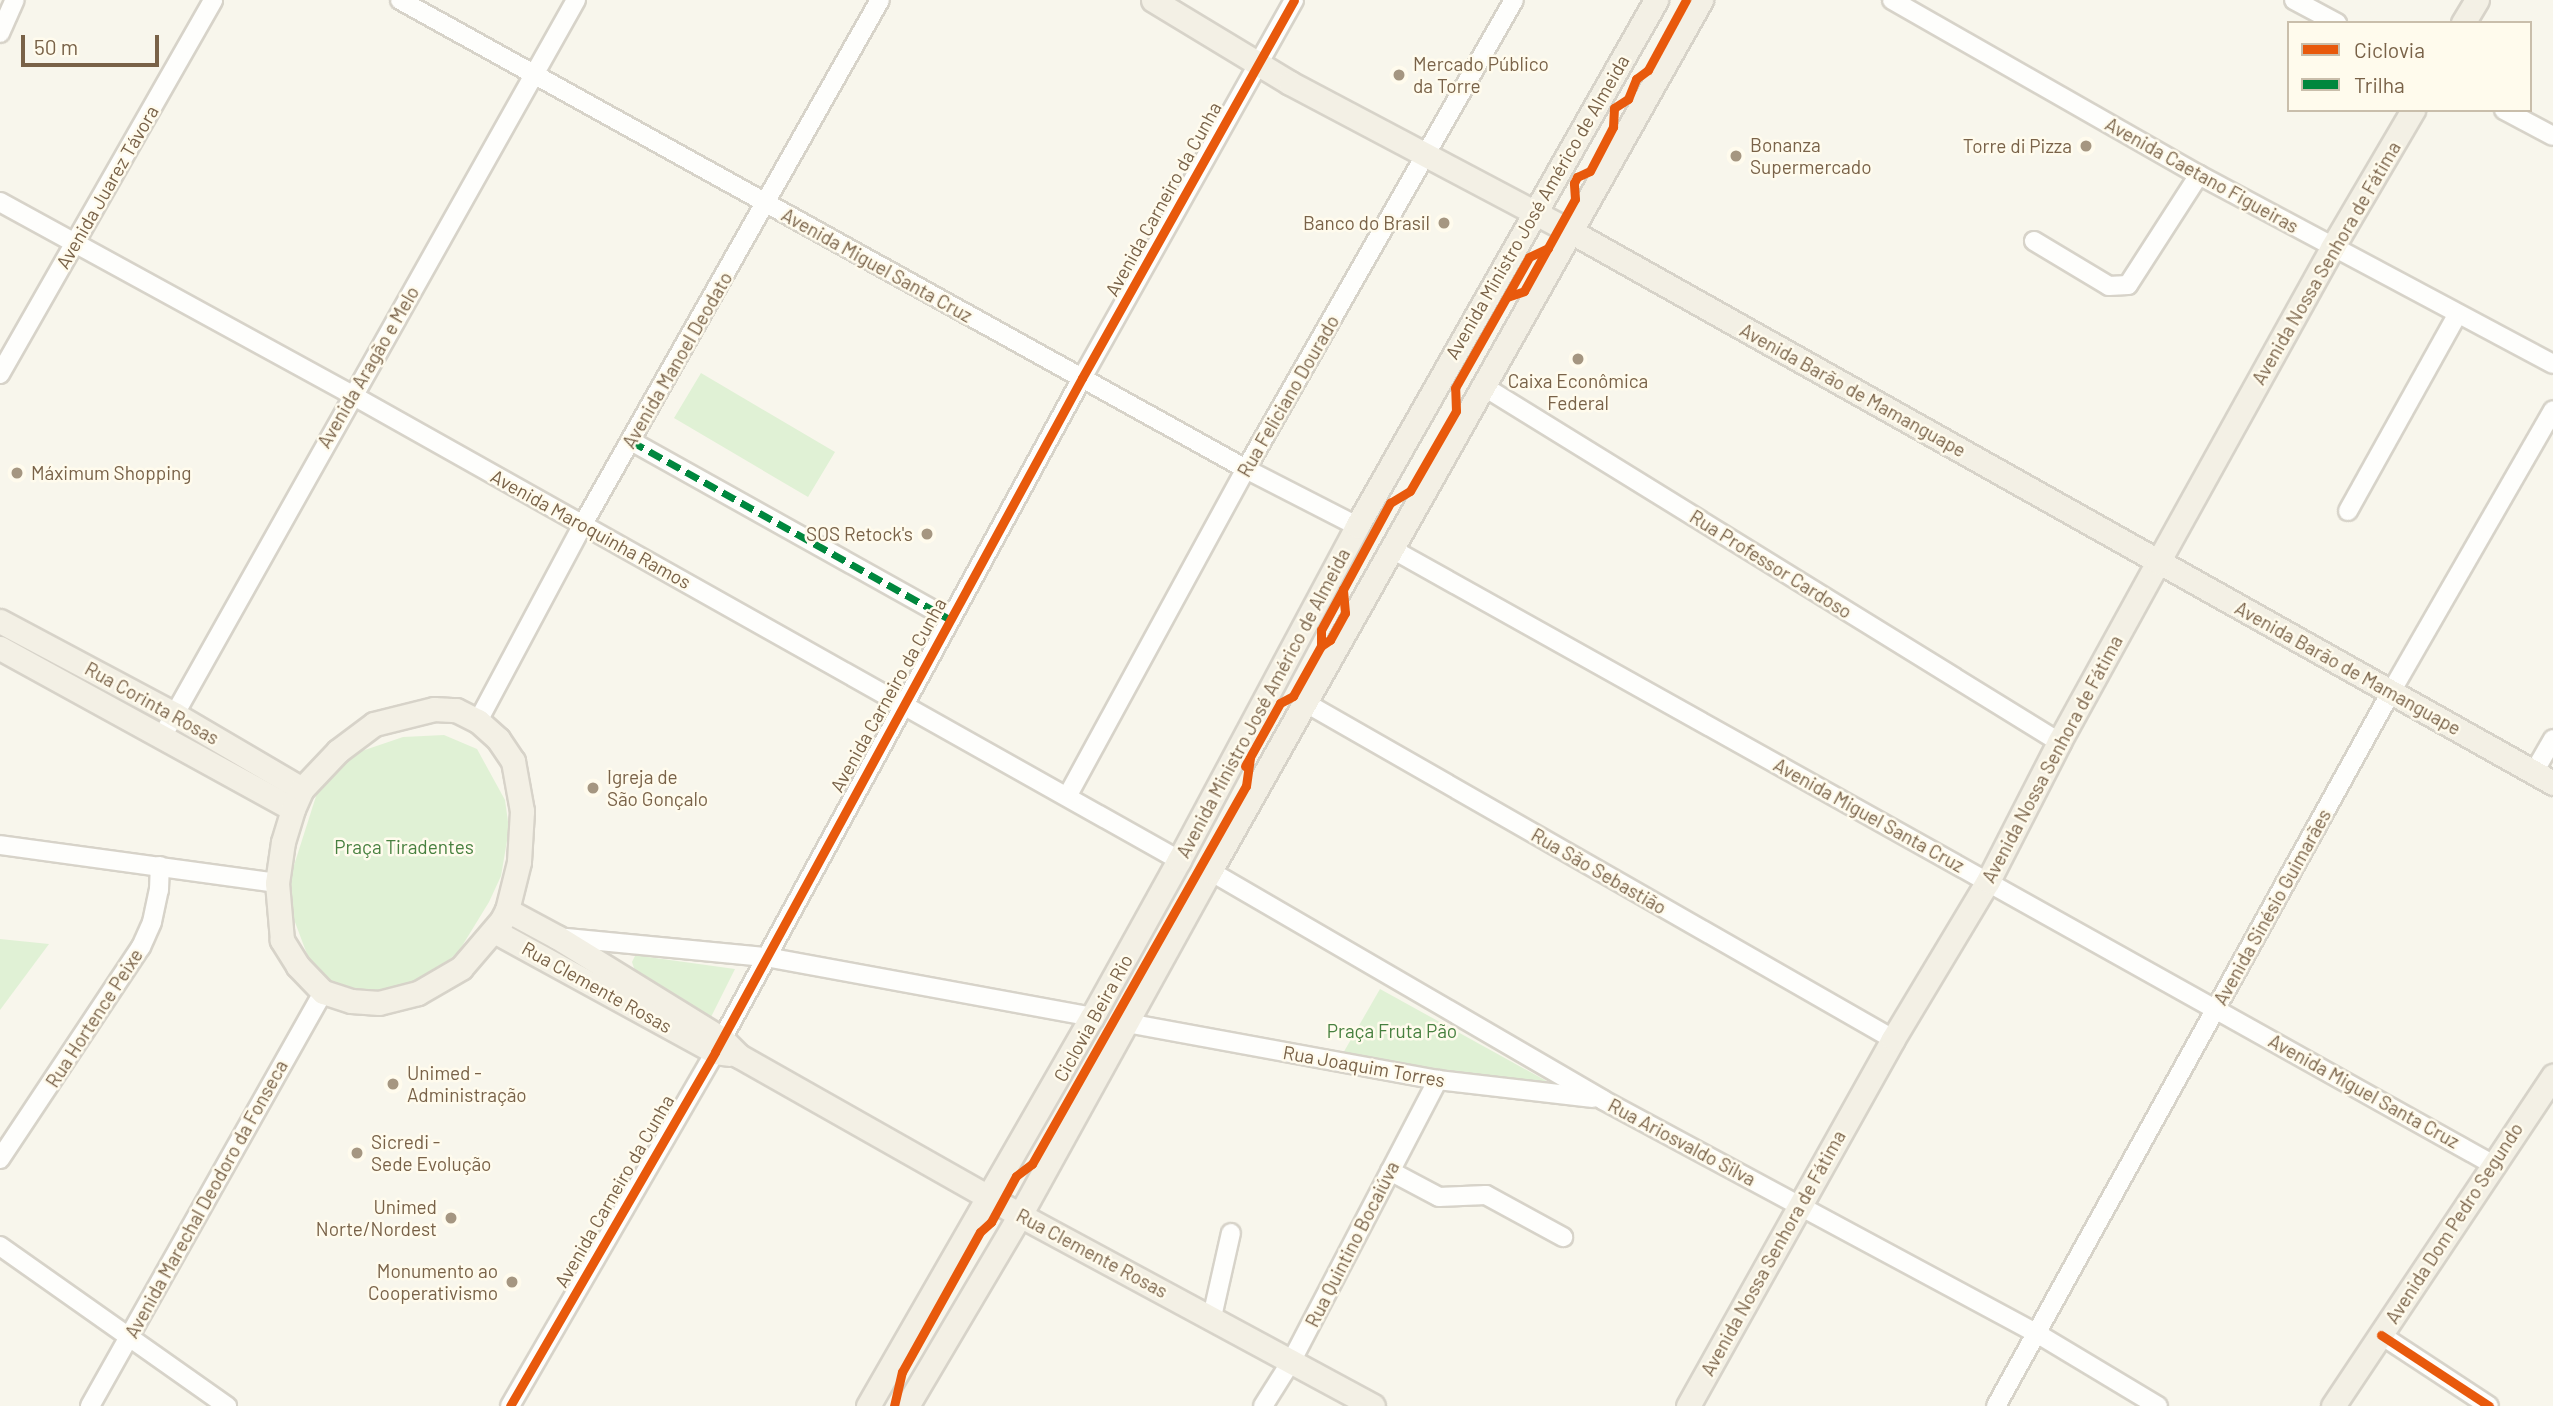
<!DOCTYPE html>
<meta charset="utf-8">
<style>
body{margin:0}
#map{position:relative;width:2553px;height:1406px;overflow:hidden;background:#f8f6ec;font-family:Barlow,sans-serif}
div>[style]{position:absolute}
.green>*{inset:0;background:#e0f1d5}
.roads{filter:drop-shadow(2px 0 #d7d3c9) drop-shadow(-2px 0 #d7d3c9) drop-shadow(0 2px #d7d3c9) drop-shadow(0 -2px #d7d3c9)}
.minor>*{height:18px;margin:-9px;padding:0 9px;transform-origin:9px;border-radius:9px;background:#fefefc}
.major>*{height:23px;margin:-11.5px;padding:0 11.5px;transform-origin:11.5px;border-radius:11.5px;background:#f3f0e5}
.quiet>*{height:7px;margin-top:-3.5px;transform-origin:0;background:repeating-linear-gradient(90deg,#00873e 0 14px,transparent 0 21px)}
.cycleway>*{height:9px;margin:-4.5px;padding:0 4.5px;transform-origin:4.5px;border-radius:4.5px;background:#e8590c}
.dots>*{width:19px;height:19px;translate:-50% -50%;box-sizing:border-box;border:4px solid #fffbed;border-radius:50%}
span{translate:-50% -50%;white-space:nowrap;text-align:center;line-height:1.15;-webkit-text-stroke:5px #fffbed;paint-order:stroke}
.poi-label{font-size:19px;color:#796248}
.left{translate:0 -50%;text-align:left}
.right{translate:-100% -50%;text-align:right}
.street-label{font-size:19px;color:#796248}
.park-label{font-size:19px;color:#47803f}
.legend{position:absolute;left:2287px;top:21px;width:245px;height:91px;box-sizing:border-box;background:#fffbed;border:2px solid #c9beab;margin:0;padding:9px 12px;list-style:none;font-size:21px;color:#796248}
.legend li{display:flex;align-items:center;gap:14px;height:35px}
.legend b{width:35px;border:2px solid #c9beab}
.scale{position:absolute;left:21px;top:35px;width:138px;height:32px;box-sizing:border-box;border:4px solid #796248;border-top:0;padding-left:9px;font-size:21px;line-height:24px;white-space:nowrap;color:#796248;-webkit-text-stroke:5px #fffbed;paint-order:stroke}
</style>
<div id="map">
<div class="green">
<i style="clip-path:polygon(701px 373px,835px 452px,808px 497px,674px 418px)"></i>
<i style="clip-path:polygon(444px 735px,477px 749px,505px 800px,509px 829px,501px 876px,489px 902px,459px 951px,429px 978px,381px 993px,327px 983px,310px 962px,290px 909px,289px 881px,318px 790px,353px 754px,403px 737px)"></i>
<i style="clip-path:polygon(0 939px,49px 944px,0 1010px)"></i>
<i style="clip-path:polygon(636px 954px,648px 957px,735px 969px,710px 1019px,635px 971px,632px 962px)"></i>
<i style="clip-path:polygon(1380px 989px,1561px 1089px,1342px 1055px)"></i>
</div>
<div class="roads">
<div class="minor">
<i style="left:400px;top:0;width:967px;rotate:29deg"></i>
<i style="left:1246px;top:469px;width:125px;rotate:27.2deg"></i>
<i style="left:1892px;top:0;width:353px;rotate:29.7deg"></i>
<i style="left:2199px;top:175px;width:401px;rotate:28.1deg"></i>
<i style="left:2294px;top:0;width:49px;rotate:28.1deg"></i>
<i style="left:0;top:33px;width:36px;rotate:-66deg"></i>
<i style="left:2504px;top:110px;width:55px;rotate:28deg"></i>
<i style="left:0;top:202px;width:401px;rotate:28.7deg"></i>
<i style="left:352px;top:395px;width:949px;rotate:29.35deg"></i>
<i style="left:2034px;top:241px;width:87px;rotate:31deg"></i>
<i style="left:2109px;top:286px;width:19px;rotate:-3deg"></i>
<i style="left:2128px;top:285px;width:131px;rotate:-57.2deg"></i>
<i style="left:0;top:374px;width:430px;rotate:-60.3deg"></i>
<i style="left:1483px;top:386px;width:677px;rotate:31.72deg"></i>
<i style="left:631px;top:441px;width:364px;rotate:29.2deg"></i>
<i style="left:2348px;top:511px;width:224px;rotate:-60.9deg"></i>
<i style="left:1392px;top:549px;width:1260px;rotate:29.21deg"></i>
<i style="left:1306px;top:703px;width:676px;rotate:29.79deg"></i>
<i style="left:478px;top:721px;width:223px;rotate:-61.9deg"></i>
<i style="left:583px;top:524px;width:602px;rotate:-60.46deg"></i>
<i style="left:163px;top:735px;width:843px;rotate:-60.67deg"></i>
<i style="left:2534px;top:772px;width:38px;rotate:-60deg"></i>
<i style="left:1068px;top:795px;width:371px;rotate:-61.4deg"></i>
<i style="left:1246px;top:469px;width:540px;rotate:-60.26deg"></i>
<i style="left:0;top:845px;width:280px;rotate:7.8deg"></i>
<i style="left:1210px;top:871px;width:455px;rotate:30.2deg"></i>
<i style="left:1603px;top:1100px;width:494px;rotate:28.3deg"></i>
<i style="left:2038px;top:1334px;width:140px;rotate:31deg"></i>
<i style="left:557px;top:937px;width:210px;rotate:5.5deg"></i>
<i style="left:766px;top:957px;width:331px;rotate:10.4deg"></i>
<i style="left:1127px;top:1023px;width:316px;rotate:10.4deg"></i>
<i style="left:1438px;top:1080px;width:156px;rotate:6.6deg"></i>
<i style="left:0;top:1159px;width:255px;rotate:-56.4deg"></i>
<i style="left:141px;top:947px;width:27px;rotate:-66deg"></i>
<i style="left:152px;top:922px;width:33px;rotate:-78deg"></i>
<i style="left:159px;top:890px;width:24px;rotate:-88deg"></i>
<i style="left:1390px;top:1171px;width:55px;rotate:28deg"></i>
<i style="left:1439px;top:1197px;width:47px;rotate:-2.4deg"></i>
<i style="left:1486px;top:1195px;width:88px;rotate:28.6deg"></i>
<i style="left:0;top:1246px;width:278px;rotate:35.2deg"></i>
<i style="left:1212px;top:1317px;width:86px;rotate:-77.3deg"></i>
<i style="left:2381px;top:1335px;width:129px;rotate:33.3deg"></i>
<i style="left:90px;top:1406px;width:475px;rotate:-60.6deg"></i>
<i style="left:510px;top:1406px;width:409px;rotate:-59.9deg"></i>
<i style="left:715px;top:1052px;width:767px;rotate:-61.43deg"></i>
<i style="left:1082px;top:378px;width:433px;rotate:-60.7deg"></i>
<i style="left:1263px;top:1406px;width:54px;rotate:-57.8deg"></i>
<i style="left:1292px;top:1360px;width:316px;rotate:-62.5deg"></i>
<i style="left:1996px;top:1406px;width:816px;rotate:-61.05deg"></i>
<i style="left:2391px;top:692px;width:325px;rotate:-60.1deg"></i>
</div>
<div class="major">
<i style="left:1153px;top:0;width:160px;rotate:31.2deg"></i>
<i style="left:1290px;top:83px;width:319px;rotate:27.9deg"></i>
<i style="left:1572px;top:232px;width:1125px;rotate:29.32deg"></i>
<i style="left:2463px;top:23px;width:27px;rotate:-59deg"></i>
<i style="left:0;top:621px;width:197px;rotate:28.1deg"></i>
<i style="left:174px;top:714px;width:148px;rotate:30.4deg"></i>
<i style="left:0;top:648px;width:334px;rotate:28.8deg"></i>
<i style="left:434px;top:709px;width:22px;rotate:3deg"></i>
<i style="left:456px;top:710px;width:25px;rotate:27deg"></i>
<i style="left:478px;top:721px;width:27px;rotate:42deg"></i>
<i style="left:498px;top:739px;width:27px;rotate:56deg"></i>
<i style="left:513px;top:761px;width:51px;rotate:79.8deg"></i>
<i style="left:522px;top:811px;width:51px;rotate:93.4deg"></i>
<i style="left:519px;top:862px;width:49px;rotate:104deg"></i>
<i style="left:507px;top:910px;width:11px;rotate:117deg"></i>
<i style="left:502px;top:920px;width:63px;rotate:130.5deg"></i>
<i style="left:461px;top:968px;width:50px;rotate:149.8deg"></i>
<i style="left:418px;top:993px;width:40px;rotate:165.6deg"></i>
<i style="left:379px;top:1003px;width:28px;rotate:-176deg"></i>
<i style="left:351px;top:1001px;width:29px;rotate:-162deg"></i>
<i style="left:323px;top:992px;width:36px;rotate:-134deg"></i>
<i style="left:298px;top:966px;width:31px;rotate:-122deg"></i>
<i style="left:282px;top:940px;width:57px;rotate:-95deg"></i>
<i style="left:277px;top:883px;width:41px;rotate:-81.7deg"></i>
<i style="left:283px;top:842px;width:34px;rotate:-73deg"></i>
<i style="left:293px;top:809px;width:22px;rotate:-66deg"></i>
<i style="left:302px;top:789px;width:52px;rotate:-46.5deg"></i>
<i style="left:338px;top:751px;width:45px;rotate:-36.9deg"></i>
<i style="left:374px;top:724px;width:62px;rotate:-14deg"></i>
<i style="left:507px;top:910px;width:57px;rotate:28.4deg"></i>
<i style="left:557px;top:937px;width:194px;rotate:31.7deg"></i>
<i style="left:722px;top:1039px;width:24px;rotate:45deg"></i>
<i style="left:739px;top:1056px;width:323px;rotate:29.5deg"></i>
<i style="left:1020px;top:1215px;width:401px;rotate:28.4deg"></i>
<i style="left:494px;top:931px;width:252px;rotate:28.7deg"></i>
<i style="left:715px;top:1052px;width:14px;rotate:8deg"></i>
<i style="left:868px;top:1406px;width:449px;rotate:-60.1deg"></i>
<i style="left:1092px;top:1017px;width:179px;rotate:-61deg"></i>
<i style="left:1179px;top:860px;width:378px;rotate:-61.9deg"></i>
<i style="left:1357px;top:526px;width:605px;rotate:-60.38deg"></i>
<i style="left:907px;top:1406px;width:222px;rotate:-59.4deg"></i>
<i style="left:1020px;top:1215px;width:393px;rotate:-61.1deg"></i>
<i style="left:1210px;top:871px;width:1000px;rotate:-60.59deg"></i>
<i style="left:1688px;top:1406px;width:420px;rotate:-60.8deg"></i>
<i style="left:1893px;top:1039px;width:184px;rotate:-59deg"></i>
<i style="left:1988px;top:881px;width:156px;rotate:-62.9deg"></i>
<i style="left:2059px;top:742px;width:205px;rotate:-61.2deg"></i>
<i style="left:2158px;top:562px;width:359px;rotate:-61deg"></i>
<i style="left:2332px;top:248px;width:160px;rotate:-59.6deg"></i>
<i style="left:2333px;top:1406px;width:397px;rotate:-56.3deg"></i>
</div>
</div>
<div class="quiet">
<i style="left:631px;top:441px;width:364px;rotate:29.2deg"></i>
</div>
<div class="cycleway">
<i style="left:1507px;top:297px;width:18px;rotate:-19deg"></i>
<i style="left:1524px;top:291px;width:105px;rotate:-61deg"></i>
<i style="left:1575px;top:199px;width:16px;rotate:-94deg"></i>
<i style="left:1574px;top:183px;width:7px;rotate:-63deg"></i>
<i style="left:1577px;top:177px;width:14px;rotate:-25deg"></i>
<i style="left:1590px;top:171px;width:50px;rotate:-62.4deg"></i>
<i style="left:1613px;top:127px;width:19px;rotate:-87deg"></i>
<i style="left:1614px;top:108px;width:17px;rotate:-33deg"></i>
<i style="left:1628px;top:99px;width:22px;rotate:-68deg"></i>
<i style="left:1636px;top:79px;width:15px;rotate:-37deg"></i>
<i style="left:1648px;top:70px;width:80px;rotate:-61.5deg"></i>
<i style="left:1321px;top:646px;width:16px;rotate:-90deg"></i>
<i style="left:1321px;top:630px;width:145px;rotate:-61.5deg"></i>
<i style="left:1390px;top:503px;width:23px;rotate:-31deg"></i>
<i style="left:1410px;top:491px;width:92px;rotate:-60.1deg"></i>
<i style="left:1456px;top:411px;width:23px;rotate:-92deg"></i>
<i style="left:1455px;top:388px;width:150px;rotate:-60.5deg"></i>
<i style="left:1529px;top:257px;width:21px;rotate:-25deg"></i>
<i style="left:1245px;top:766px;width:72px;rotate:-60.9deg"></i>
<i style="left:1280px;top:703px;width:15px;rotate:-28deg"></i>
<i style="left:1293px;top:696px;width:57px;rotate:-60.8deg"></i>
<i style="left:1321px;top:646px;width:11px;rotate:-34deg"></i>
<i style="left:1330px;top:640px;width:31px;rotate:-61deg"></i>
<i style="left:1345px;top:613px;width:24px;rotate:-95deg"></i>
<i style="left:2381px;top:1335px;width:129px;rotate:33.3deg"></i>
<i style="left:510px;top:1406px;width:409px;rotate:-59.9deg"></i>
<i style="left:715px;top:1052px;width:767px;rotate:-61.43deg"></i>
<i style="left:1082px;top:378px;width:433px;rotate:-60.7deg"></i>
<i style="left:894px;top:1406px;width:35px;rotate:-77deg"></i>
<i style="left:902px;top:1372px;width:160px;rotate:-60.9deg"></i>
<i style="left:980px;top:1232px;width:15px;rotate:-42deg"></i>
<i style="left:991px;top:1222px;width:52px;rotate:-61.5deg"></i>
<i style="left:1016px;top:1176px;width:20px;rotate:-37deg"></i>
<i style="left:1032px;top:1164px;width:434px;rotate:-60.5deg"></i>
<i style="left:1246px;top:786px;width:28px;rotate:-82deg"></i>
</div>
<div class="dots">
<i style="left:1399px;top:75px;background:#a59681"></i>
<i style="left:2086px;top:146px;background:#a59681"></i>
<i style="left:1736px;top:156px;background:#a59681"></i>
<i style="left:1444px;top:223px;background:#a59681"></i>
<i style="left:1578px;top:359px;background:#a59681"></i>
<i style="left:17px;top:473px;background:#a59681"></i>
<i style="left:927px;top:534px;background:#a59681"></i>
<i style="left:593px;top:788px;background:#a59681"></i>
<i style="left:393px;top:1084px;background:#a59681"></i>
<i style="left:357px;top:1153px;background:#a59681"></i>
<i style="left:451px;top:1218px;background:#a59681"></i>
<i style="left:512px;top:1282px;background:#a59681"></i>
</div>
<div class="poi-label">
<span class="left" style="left:1413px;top:75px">Mercado Público<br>da Torre</span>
<span class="left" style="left:1750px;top:156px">Bonanza<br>Supermercado</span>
<span class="right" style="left:2072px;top:146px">Torre di Pizza</span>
<span class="right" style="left:1430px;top:223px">Banco do Brasil</span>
<span style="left:1578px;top:392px">Caixa Econômica<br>Federal</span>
<span class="left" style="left:31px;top:473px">Máximum Shopping</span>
<span class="right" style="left:913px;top:534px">SOS Retock's</span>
<span class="left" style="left:607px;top:788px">Igreja de<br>São Gonçalo</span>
<span class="left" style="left:407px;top:1084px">Unimed -<br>Administração</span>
<span class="left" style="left:371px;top:1153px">Sicredi -<br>Sede Evolução</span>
<span class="right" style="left:437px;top:1218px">Unimed<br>Norte/Nordest</span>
<span class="right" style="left:498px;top:1282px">Monumento ao<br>Cooperativismo</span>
</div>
<div class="street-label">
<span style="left:2202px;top:175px;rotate:29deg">Avenida Caetano Figueiras</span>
<span style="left:107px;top:187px;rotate:-60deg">Avenida Juarez Távora</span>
<span style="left:1163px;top:199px;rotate:-61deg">Avenida Carneiro da Cunha</span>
<span style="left:1537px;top:207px;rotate:-60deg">Avenida Ministro José Américo de Almeida</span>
<span style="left:2326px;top:263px;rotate:-60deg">Avenida Nossa Senhora de Fátima</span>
<span style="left:877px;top:265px;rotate:29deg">Avenida Miguel Santa Cruz</span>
<span style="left:677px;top:360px;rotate:-60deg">Avenida Manoel Deodato</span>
<span style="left:368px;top:367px;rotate:-60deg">Avenida Aragão e Melo</span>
<span style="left:1853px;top:390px;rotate:29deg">Avenida Barão de Mamanguape</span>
<span style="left:1288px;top:396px;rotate:-60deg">Rua Feliciano Dourado</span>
<span style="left:591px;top:529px;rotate:29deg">Avenida Maroquinha Ramos</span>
<span style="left:1771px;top:564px;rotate:32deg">Rua Professor Cardoso</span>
<span style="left:2348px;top:668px;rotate:29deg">Avenida Barão de Mamanguape</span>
<span style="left:888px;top:695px;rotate:-61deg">Avenida Carneiro da Cunha</span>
<span style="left:152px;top:703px;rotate:29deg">Rua Corinta Rosas</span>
<span style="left:1263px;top:703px;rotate:-62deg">Avenida Ministro José Américo de Almeida</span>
<span style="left:2052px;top:759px;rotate:-62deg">Avenida Nossa Senhora de Fátima</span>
<span style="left:1869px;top:815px;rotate:29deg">Avenida Miguel Santa Cruz</span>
<span style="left:1599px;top:871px;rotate:30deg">Rua São Sebastião</span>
<span style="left:2272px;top:907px;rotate:-61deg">Avenida Sinésio Guimarães</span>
<span style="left:597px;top:987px;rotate:29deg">Rua Clemente Rosas</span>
<span style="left:94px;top:1018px;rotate:-57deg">Rua Hortence Peixe</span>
<span style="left:1093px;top:1018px;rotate:-61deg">Ciclovia Beira Rio</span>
<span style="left:1364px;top:1066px;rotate:10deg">Rua Joaquim Torres</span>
<span style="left:2364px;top:1091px;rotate:29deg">Avenida Miguel Santa Cruz</span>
<span style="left:1682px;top:1142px;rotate:28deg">Rua Ariosvaldo Silva</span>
<span style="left:614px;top:1191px;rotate:-60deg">Avenida Carneiro da Cunha</span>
<span style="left:206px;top:1199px;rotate:-61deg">Avenida Marechal Deodoro da Fonseca</span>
<span style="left:2454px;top:1223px;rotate:-57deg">Avenida Dom Pedro Segundo</span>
<span style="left:1352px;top:1244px;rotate:-63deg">Rua Quintino Bocaiúva</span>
<span style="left:1092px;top:1253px;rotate:28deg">Rua Clemente Rosas</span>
<span style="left:1773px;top:1253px;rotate:-61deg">Avenida Nossa Senhora de Fátima</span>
</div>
<div class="park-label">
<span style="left:404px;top:847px">Praça Tiradentes</span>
<span style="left:1392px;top:1031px">Praça Fruta Pão</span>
</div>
<ul class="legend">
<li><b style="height:9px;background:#e8590c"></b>Ciclovia</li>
<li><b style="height:9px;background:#00873e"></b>Trilha</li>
</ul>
<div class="scale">50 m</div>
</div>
